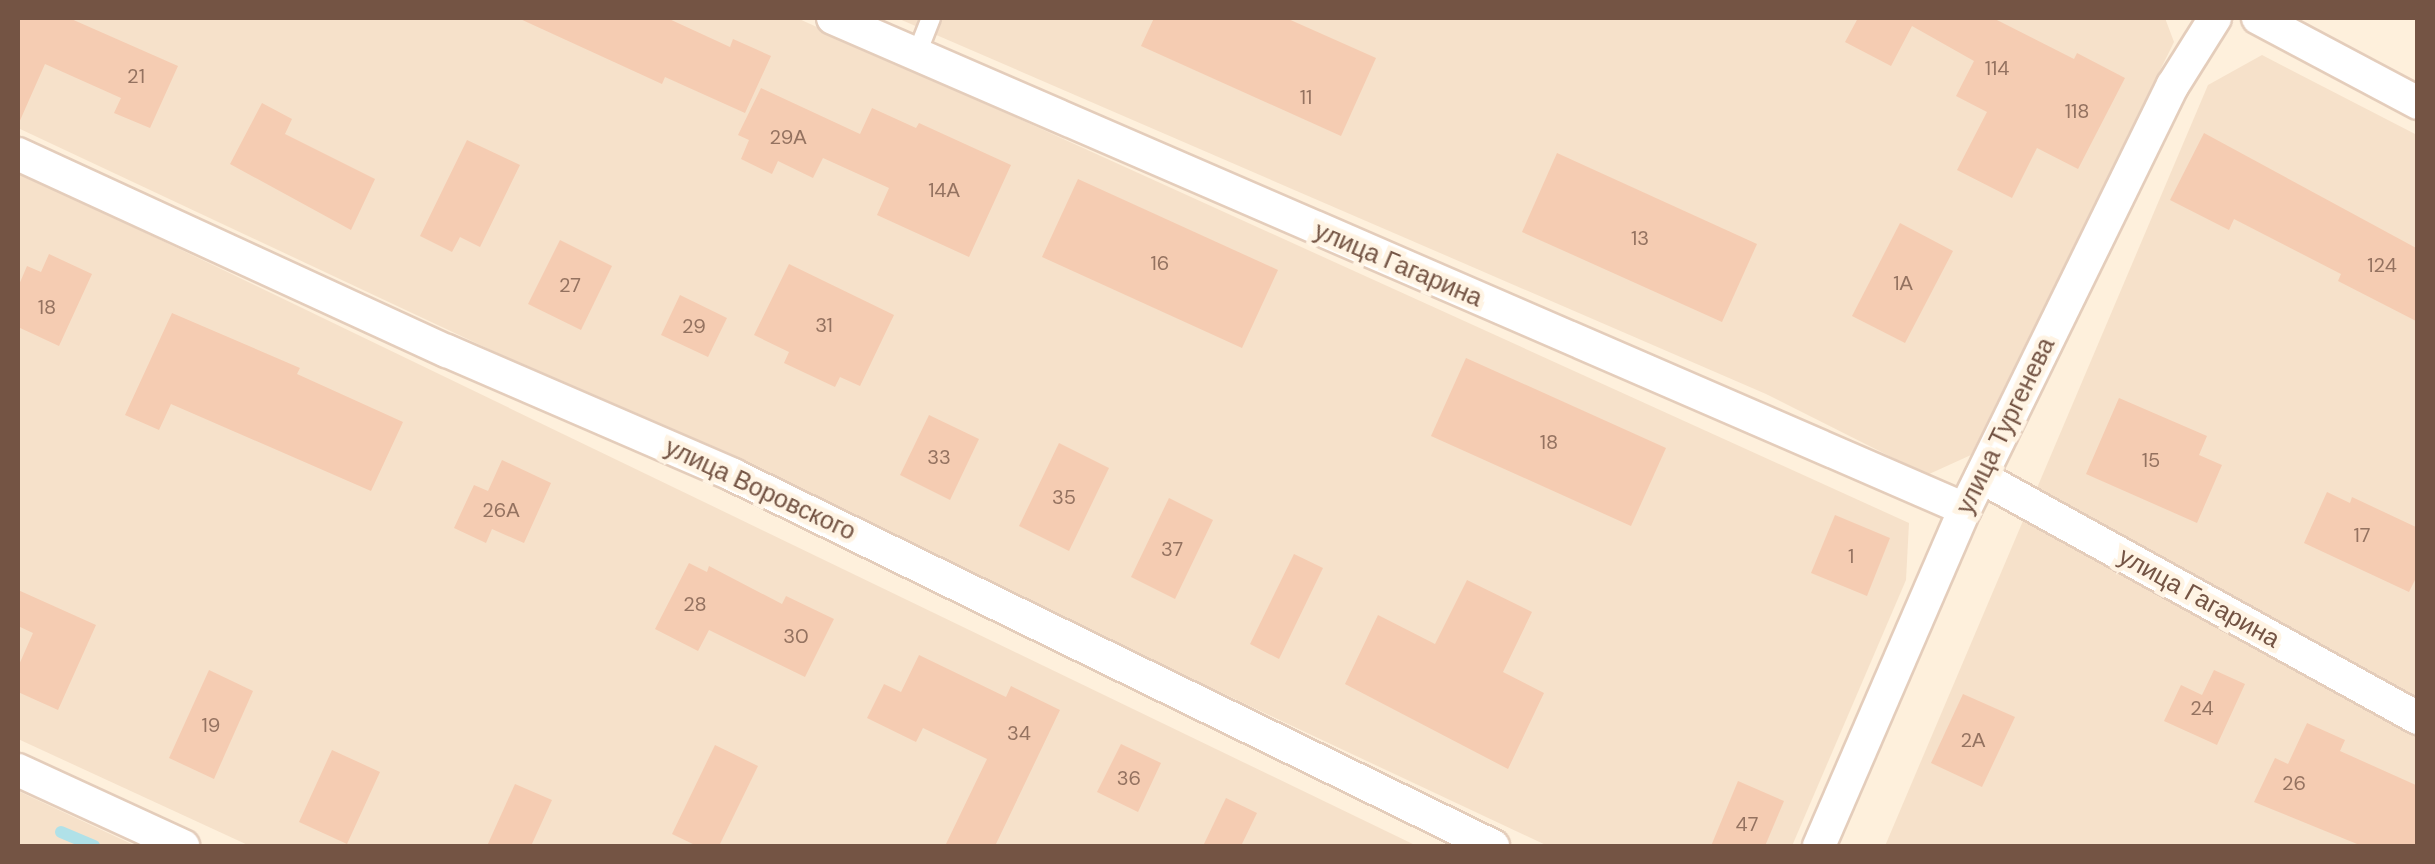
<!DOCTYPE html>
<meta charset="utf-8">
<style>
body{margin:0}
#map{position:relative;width:2435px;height:864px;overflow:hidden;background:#fef0dc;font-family:"DM Sans",sans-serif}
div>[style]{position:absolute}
.residential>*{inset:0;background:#f6e1ca}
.stream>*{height:12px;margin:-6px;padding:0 6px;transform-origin:6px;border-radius:6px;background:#b0e1e8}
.building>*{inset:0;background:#f5ccb2}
.roads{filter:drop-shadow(2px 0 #e4cdbb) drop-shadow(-2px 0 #e4cdbb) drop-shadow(0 2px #e4cdbb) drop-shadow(0 -2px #e4cdbb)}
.service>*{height:18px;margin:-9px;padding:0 9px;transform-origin:9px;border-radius:9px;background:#fff}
.minor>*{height:32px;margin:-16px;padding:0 16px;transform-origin:16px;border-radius:16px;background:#fff}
span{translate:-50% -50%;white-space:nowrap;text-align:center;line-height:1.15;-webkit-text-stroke:9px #fff4e4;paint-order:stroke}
.number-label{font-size:20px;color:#947260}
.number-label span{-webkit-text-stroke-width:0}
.street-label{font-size:25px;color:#745444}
.frame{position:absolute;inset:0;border:20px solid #745444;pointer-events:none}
</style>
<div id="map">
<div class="residential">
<i style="clip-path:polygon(18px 18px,797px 18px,1909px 523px,1906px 580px,1792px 846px,1548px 846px,18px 128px)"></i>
<i style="clip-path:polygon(897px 18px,2165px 18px,2174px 42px,1971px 455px,1927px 475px,1766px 394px)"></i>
<i style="clip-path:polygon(2262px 55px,2417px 135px,2417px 846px,1885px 846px,2208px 85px)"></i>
<i style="clip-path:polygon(18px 172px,215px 266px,1417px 846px,250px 846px,18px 739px)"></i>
<i style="clip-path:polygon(18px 791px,136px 846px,18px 846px)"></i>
</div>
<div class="stream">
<i style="left:61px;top:832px;width:36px;rotate:23deg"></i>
</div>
<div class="building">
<i style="clip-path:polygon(18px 18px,69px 18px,178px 66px,150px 128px,114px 113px,121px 98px,45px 64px,18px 125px)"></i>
<i style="clip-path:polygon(518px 18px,667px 18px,730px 47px,733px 39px,771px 56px,745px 113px,665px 77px,662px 84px)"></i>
<i style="clip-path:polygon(1154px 18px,1286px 18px,1376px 58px,1341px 136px,1141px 46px)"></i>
<i style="clip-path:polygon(1858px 18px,1993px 18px,2074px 59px,2077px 53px,2125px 78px,2078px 169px,2037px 148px,2012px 198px,1957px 170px,1987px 112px,1956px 96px,1974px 61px,1912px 26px,1891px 66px,1845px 42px)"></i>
<i style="clip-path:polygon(761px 88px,860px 134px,872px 108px,916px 128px,919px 123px,1011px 165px,969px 257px,877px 215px,889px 188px,823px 158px,813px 178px,778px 161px,772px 174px,741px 159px,749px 140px,738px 135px)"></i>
<i style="clip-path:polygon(262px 103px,292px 119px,285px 134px,375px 179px,351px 230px,230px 164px)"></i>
<i style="clip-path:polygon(2204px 133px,2418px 249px,2418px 322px,2338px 281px,2341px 274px,2234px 219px,2229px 230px,2170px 200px)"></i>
<i style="clip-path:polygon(467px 140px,520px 165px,480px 247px,460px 237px,452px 252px,420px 236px)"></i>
<i style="clip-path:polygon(1557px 153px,1757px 244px,1722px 322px,1522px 232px)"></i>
<i style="clip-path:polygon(1078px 179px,1278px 270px,1242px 348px,1042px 257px)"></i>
<i style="clip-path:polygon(1900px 223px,1953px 251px,1905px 343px,1852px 316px)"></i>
<i style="clip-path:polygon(560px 240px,612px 266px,581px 330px,528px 304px)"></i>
<i style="clip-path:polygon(49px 254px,92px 274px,59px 346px,18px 327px,18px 287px,27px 266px,41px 272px)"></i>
<i style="clip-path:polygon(789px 264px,894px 315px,860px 386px,840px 377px,835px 387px,784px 363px,789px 352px,754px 335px)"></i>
<i style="clip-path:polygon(680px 295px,727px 318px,708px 357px,661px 335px)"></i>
<i style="clip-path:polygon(172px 313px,300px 368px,297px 374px,403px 422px,371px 491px,171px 404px,159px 430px,125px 415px)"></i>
<i style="clip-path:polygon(1466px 358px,1666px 448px,1631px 526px,1431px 436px)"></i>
<i style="clip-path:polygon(2119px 398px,2207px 436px,2199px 455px,2222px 465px,2197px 523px,2086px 474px)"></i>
<i style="clip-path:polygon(929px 415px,979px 439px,950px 500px,900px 475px)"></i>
<i style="clip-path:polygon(1059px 443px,1109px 468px,1069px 551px,1019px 526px)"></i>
<i style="clip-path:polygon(502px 460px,551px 483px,524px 543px,492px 529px,486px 543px,454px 528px,474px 485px,488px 491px)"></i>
<i style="clip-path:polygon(2327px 492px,2350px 503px,2352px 497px,2418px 528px,2418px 574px,2409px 592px,2304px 543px)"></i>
<i style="clip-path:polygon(1169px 498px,1213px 520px,1175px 599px,1131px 577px)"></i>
<i style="clip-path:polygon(1835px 515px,1890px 538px,1867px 596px,1811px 573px)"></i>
<i style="clip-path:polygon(1294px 554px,1323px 568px,1279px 659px,1250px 644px)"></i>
<i style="clip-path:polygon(689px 563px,707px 572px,709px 566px,782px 604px,786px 596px,834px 619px,805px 677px,709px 630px,698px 651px,655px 629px)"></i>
<i style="clip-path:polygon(1467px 580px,1532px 612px,1503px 672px,1544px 693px,1508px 769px,1345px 684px,1378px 615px,1435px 644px)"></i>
<i style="clip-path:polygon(18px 590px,96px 625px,58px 710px,18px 692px,18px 667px,33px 633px,18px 626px)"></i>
<i style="clip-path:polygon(919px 655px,1006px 697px,1011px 686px,1060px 710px,995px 846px,945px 846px,987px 759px,923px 728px,916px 742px,867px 718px,884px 684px,901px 692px)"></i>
<i style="clip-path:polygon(209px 670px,253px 691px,214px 779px,169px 758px)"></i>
<i style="clip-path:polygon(2214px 670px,2245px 684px,2217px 745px,2164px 721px,2181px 685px,2202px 695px)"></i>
<i style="clip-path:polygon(1963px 694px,2015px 717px,1982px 787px,1931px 763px)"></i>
<i style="clip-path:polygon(2307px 723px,2345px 740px,2340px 751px,2418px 786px,2418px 846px,2362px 846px,2254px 802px,2275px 758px,2288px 764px)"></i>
<i style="clip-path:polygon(1121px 744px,1161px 763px,1138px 812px,1097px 792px)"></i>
<i style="clip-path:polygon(715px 745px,758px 766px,719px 846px,697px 846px,672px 834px)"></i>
<i style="clip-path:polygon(332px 750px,380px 772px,347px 844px,299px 822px)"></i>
<i style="clip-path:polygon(1738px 781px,1784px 801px,1765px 846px,1711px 846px)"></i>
<i style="clip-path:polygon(515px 784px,552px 800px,531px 846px,487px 846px)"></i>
<i style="clip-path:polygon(1226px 798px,1257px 813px,1241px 846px,1203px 846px)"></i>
</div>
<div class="roads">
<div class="service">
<i style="left:916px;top:56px;width:41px;rotate:-68.5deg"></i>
</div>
<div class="minor">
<i style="left:833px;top:18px;width:1234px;rotate:23.45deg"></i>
<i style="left:2258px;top:18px;width:181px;rotate:28deg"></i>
<i style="left:18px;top:154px;width:472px;rotate:24.7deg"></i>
<i style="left:447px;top:351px;width:312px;rotate:23.4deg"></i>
<i style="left:733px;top:475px;width:846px;rotate:26.02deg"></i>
<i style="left:1981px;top:477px;width:499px;rotate:28.9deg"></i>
<i style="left:18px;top:770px;width:182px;rotate:24.7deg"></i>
<i style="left:1819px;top:846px;width:367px;rotate:-66.6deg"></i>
<i style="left:1965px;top:509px;width:472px;rotate:-63.9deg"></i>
<i style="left:2173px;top:85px;width:79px;rotate:-57.9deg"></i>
</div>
</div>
<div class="number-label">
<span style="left:1997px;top:68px">114</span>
<span style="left:136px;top:76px">21</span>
<span style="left:1306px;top:97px">11</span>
<span style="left:2077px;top:111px">118</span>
<span style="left:788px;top:137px">29А</span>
<span style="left:944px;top:190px">14А</span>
<span style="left:1640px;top:238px">13</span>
<span style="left:1160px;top:263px">16</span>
<span style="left:2382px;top:265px">124</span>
<span style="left:1903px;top:283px">1А</span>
<span style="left:570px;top:285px">27</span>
<span style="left:47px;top:307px">18</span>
<span style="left:824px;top:325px">31</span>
<span style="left:694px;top:326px">29</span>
<span style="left:1549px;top:442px">18</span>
<span style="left:939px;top:457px">33</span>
<span style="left:2151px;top:460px">15</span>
<span style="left:1064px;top:497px">35</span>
<span style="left:501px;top:510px">26А</span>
<span style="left:2362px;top:535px">17</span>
<span style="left:1172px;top:549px">37</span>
<span style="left:1851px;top:556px">1</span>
<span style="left:695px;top:604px">28</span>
<span style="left:796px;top:636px">30</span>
<span style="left:2202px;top:708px">24</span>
<span style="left:211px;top:725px">19</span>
<span style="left:1019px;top:733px">34</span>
<span style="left:1973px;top:740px">2А</span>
<span style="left:1129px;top:778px">36</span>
<span style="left:2294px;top:783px">26</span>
<span style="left:1747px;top:824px">47</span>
</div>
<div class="street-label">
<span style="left:1398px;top:265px;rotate:23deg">улица Гагарина</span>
<span style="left:2006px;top:426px;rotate:-64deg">улица Тургенева</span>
<span style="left:760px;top:490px;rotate:25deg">улица Воровского</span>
<span style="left:2199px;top:598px;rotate:29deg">улица Гагарина</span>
</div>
<div class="frame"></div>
</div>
